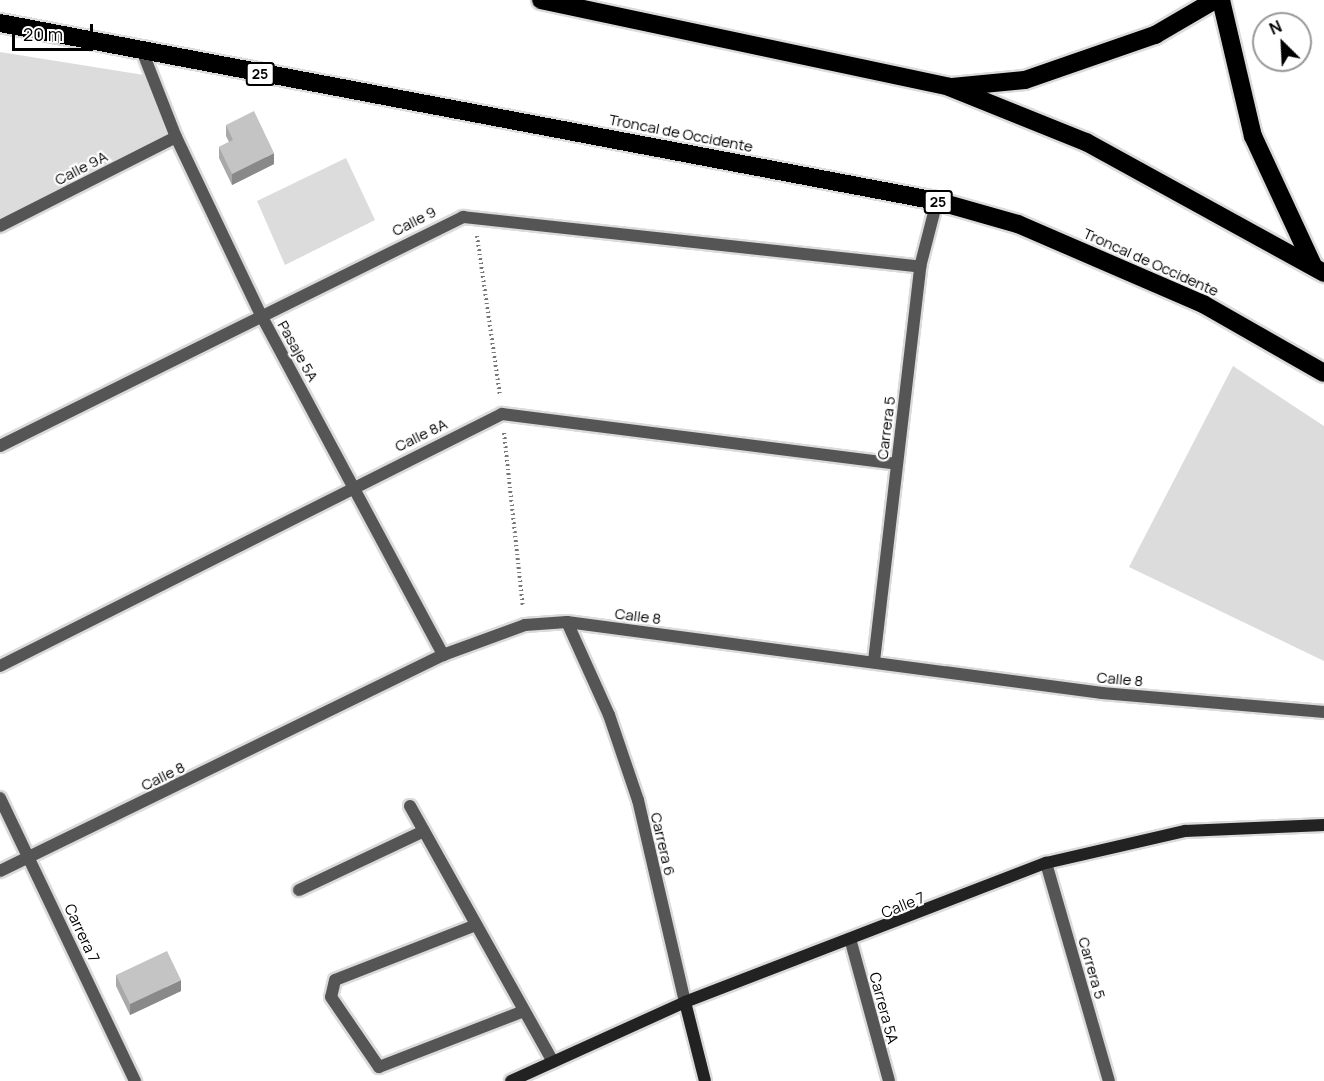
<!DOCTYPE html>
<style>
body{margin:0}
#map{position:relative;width:1324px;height:1081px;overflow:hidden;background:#fff;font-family:Manrope,sans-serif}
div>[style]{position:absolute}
.green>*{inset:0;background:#dcdcdc}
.path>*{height:4px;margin-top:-2px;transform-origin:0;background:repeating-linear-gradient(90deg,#777 0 1.5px,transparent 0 4.5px)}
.roads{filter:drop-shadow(2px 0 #dbdbdb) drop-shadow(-2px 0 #dbdbdb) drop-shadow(0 2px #dbdbdb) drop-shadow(0 -2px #dbdbdb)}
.lane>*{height:12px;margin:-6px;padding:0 6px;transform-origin:6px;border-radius:6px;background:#555}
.street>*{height:12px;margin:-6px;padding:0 6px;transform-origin:6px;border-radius:6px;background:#555}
.secondary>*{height:12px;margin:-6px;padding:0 6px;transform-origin:6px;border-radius:6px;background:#222}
.highway>*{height:18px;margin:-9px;padding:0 9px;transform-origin:9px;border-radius:9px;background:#000}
.wall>*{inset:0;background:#a9a9a9}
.shaded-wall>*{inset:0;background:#898989}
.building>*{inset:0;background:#c4c4c4}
span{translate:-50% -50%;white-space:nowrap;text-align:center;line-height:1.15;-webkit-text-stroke:4.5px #fff;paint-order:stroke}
.shield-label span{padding:2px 4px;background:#fff;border:2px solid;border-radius:4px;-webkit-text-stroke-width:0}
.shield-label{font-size:14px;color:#000;font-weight:700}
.street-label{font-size:15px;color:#000}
.north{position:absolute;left:1252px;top:12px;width:60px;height:60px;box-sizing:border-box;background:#fff;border:2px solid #999;border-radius:50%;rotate:336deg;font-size:16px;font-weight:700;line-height:24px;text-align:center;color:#000}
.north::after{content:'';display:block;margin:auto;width:21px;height:27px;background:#000;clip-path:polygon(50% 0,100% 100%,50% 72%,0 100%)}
.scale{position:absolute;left:12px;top:24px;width:81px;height:27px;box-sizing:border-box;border:3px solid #000;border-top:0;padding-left:8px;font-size:18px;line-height:21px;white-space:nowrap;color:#000;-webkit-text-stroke:4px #fff;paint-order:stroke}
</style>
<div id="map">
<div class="green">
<i style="clip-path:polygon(0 52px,144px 75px,172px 136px,0 221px)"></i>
<i style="clip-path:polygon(346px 158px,375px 220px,285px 265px,257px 201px)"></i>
<i style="clip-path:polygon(1233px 366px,1324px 426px,1324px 661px,1129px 567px)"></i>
</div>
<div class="path">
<i style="left:477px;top:236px;width:161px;rotate:81.8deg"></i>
<i style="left:504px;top:433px;width:175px;rotate:83.8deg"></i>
</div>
<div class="roads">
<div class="lane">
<i style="left:410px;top:806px;width:293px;rotate:60.8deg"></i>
<i style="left:299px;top:890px;width:138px;rotate:-25.3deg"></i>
<i style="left:476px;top:925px;width:151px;rotate:158.7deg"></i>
<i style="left:335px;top:980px;width:17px;rotate:103deg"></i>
<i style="left:331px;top:997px;width:85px;rotate:55.6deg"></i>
<i style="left:379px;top:1067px;width:155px;rotate:-21.1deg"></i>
</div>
<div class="street">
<i style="left:143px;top:53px;width:90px;rotate:68.6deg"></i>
<i style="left:176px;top:137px;width:197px;rotate:64.5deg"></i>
<i style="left:261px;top:315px;width:386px;rotate:61.8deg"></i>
<i style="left:0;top:226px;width:197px;rotate:-26.8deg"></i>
<i style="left:0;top:446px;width:517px;rotate:-26.32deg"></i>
<i style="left:463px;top:217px;width:460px;rotate:6.2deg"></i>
<i style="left:567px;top:622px;width:102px;rotate:65.7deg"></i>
<i style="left:609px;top:715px;width:90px;rotate:71.2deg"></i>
<i style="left:638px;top:800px;width:207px;rotate:76.9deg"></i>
<i style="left:874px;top:661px;width:397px;rotate:-83.3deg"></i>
<i style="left:920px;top:267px;width:68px;rotate:-75.6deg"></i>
<i style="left:0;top:666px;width:562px;rotate:-26.66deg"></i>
<i style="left:502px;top:414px;width:398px;rotate:7.2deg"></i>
<i style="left:0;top:798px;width:314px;rotate:64.5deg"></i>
<i style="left:1046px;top:863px;width:227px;rotate:73.9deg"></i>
<i style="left:0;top:871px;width:493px;rotate:-26deg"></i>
<i style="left:443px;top:655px;width:87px;rotate:-20.1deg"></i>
<i style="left:525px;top:625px;width:42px;rotate:-4.1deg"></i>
<i style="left:567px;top:622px;width:540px;rotate:7.56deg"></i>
<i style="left:1102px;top:693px;width:223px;rotate:4.9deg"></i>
<i style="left:851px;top:942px;width:144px;rotate:74.7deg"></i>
</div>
<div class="secondary">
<i style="left:685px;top:1002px;width:81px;rotate:75.8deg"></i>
<i style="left:511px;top:1081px;width:191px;rotate:-24.4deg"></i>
<i style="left:685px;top:1002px;width:387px;rotate:-21.1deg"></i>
<i style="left:1046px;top:863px;width:143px;rotate:-13deg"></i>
<i style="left:1185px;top:831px;width:139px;rotate:-2.5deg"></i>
</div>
<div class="highway">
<i style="left:541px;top:0;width:417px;rotate:12deg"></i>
<i style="left:949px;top:87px;width:148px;rotate:21.9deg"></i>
<i style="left:1086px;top:142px;width:272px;rotate:28.8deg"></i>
<i style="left:1221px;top:0;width:140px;rotate:76.8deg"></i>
<i style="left:1253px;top:136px;width:142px;rotate:65.1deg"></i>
<i style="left:0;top:23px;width:954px;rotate:10.76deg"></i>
<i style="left:937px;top:201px;width:84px;rotate:15.9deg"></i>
<i style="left:1018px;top:224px;width:202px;rotate:23.4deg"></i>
<i style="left:1203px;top:304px;width:139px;rotate:29.7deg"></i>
<i style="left:952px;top:87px;width:73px;rotate:-5.5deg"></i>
<i style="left:1025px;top:80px;width:138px;rotate:-19.1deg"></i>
<i style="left:1155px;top:35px;width:69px;rotate:-30.3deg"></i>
</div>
</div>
<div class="wall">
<i style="clip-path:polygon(226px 125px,274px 164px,232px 185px,219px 158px,219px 147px,229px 142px,226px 136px)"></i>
<i style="clip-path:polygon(116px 975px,181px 991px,130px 1015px,116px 986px)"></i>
</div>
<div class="shaded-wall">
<i style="clip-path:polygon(274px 153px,274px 164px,232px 185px,232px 174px)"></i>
<i style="clip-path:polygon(181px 980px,181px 991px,130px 1015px,130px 1004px)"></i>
</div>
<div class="building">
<i style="clip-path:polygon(254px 111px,274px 153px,232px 174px,219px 147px,233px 140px,226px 125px)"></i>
<i style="clip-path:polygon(167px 951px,181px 980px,130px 1004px,116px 975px)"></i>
</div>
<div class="shield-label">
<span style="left:260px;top:74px">25</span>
<span style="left:938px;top:202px">25</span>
</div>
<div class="street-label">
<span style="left:681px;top:133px;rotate:11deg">Troncal de Occidente</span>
<span style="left:81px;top:168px;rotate:-27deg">Calle 9A</span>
<span style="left:414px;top:221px;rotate:-27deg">Calle 9</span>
<span style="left:1151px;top:262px;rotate:24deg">Troncal de Occidente</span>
<span style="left:298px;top:351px;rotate:61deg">Pasaje 5A</span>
<span style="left:886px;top:428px;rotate:-83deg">Carrera 5</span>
<span style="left:421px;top:435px;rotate:-26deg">Calle 8A</span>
<span style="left:638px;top:616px;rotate:7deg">Calle 8</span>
<span style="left:1120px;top:679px;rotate:5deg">Calle 8</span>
<span style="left:163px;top:776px;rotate:-26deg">Calle 8</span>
<span style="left:663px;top:844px;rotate:77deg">Carrera 6</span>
<span style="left:903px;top:905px;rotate:-22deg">Calle 7</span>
<span style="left:82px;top:933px;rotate:65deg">Carrera 7</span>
<span style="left:1092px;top:968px;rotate:74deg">Carrera 5</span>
<span style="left:884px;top:1008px;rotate:75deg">Carrera 5A</span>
</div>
<div class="north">N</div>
<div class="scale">20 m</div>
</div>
